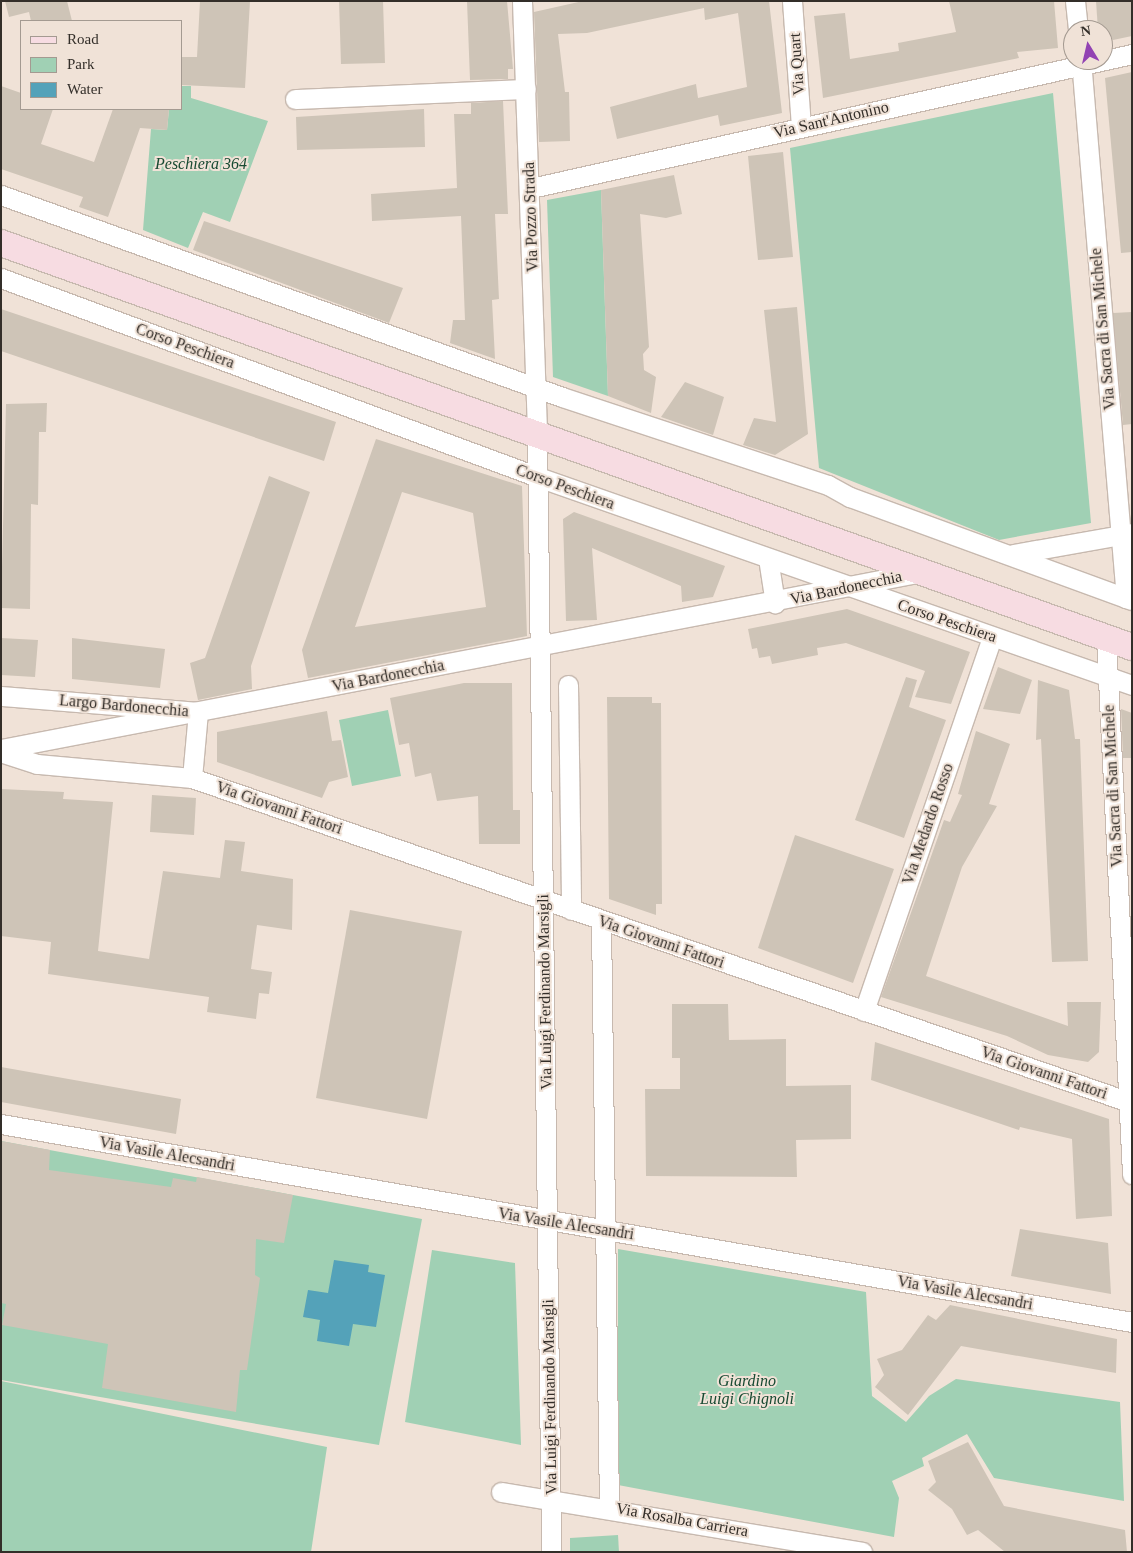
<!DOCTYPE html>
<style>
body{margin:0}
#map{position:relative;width:1133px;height:1553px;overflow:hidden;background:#f0e2d7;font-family:"Times New Roman",serif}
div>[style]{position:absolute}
.green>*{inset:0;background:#a0d0b4}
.water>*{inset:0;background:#54a2b9}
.building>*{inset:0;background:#cec4b7}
.roads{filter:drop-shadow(1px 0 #c7b9af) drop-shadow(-1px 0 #c7b9af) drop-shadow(0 1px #c7b9af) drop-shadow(0 -1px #c7b9af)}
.street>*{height:19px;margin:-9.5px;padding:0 9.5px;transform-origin:9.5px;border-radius:9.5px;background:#fff}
.secondary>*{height:26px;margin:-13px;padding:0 13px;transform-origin:13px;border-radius:13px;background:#f7dce2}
span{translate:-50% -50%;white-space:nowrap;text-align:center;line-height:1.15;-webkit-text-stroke:4px #f0e2d7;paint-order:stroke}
.street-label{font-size:16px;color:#332e29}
.park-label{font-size:16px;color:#174a32;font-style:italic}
.frame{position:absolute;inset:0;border:2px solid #332e29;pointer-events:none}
.legend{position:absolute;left:20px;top:20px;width:162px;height:90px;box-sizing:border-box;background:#f0e2d7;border:1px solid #a49a91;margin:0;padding:6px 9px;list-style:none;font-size:15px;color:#332e29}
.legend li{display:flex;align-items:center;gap:10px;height:25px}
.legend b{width:25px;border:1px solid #a49a91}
.north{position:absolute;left:1063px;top:20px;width:50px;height:50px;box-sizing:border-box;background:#f0e2d7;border:1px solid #a49a91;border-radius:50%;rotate:351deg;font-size:14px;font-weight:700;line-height:20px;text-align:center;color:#332e29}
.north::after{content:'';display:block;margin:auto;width:18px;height:22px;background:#9243b3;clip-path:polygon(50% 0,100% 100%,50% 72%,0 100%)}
</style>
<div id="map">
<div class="green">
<i style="clip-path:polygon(181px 86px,191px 86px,191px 98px,268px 121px,230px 222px,203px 212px,188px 248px,143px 230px,151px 129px,167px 130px,169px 109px,181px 109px)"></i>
<i style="clip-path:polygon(1053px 93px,1091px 523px,999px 540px,819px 468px,790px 148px)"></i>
<i style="clip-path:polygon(601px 190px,608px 396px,553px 377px,547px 200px)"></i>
<i style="clip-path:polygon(388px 710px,401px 776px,352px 786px,339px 720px)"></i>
<i style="clip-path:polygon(1px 1141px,422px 1219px,379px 1445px,1px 1380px)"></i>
<i style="clip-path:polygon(618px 1249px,866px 1292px,872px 1396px,906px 1422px,929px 1396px,956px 1379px,1120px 1402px,1124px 1501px,994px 1478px,967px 1434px,922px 1458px,924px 1466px,892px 1481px,899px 1498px,894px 1537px,618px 1485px)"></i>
<i style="clip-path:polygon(432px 1250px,515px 1263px,521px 1445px,405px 1422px)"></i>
<i style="clip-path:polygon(1px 1381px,327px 1447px,311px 1552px,1px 1552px)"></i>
<i style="clip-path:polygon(618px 1535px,619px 1552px,570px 1552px,570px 1538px)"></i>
</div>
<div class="water">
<i style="clip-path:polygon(334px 1260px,369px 1265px,368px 1272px,385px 1275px,376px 1327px,353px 1324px,349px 1346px,317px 1341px,320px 1320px,303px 1317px,308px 1290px,328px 1293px)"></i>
</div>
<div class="building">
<i style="clip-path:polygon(5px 1px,67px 1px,72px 21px,31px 21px,29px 12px,9px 17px)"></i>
<i style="clip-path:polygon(200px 1px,250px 1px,245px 88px,181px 85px,181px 57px,197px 57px)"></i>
<i style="clip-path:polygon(339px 1px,383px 1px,385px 63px,341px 64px)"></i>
<i style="clip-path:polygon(467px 1px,507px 1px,513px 69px,508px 69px,508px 79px,470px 80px)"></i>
<i style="clip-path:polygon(583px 1px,769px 1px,782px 113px,720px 126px,718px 115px,617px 139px,610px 107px,696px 84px,698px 98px,747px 87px,738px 13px,705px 20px,704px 8px,587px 33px,558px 34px,565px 92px,569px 92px,570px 141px,539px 142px,534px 12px)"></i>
<i style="clip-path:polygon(949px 1px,1054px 1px,1058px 48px,1017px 52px,1019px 58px,823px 98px,814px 16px,845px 13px,850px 59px,899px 51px,898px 43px,956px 32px)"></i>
<i style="clip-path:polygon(1096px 1px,1132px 1px,1132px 36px,1113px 40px,1098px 30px)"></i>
<i style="clip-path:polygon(1132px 72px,1132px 252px,1121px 253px,1105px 78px)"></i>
<i style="clip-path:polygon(1px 86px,21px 93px,21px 109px,53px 109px,41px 144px,94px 162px,113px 109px,169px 109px,167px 130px,140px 128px,108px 217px,79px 207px,83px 197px,1px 169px)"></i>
<i style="clip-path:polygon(503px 101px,508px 214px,495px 214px,499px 299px,492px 300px,495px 359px,450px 343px,453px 320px,465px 320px,461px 216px,372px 221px,371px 194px,457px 188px,454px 114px,471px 114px,471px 103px)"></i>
<i style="clip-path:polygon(424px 109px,425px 147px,297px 150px,296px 117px)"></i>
<i style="clip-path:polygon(783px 152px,793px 257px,758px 260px,748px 156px)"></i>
<i style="clip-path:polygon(674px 175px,682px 214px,666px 218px,640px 214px,649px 347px,643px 354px,644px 370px,656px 377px,651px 413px,608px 396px,601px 190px)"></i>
<i style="clip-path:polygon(204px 221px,403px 288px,389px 323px,193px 250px)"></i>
<i style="clip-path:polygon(797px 307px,808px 434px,775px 455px,743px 445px,754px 418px,776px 422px,764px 310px)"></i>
<i style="clip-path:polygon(1px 309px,336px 422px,324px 461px,1px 351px)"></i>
<i style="clip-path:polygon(1132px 312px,1132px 424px,1123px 425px,1113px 313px)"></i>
<i style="clip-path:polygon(685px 382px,724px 397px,713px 435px,661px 417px)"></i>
<i style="clip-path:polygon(47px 403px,46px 432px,39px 432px,38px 505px,31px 504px,30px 609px,1px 608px,6px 404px)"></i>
<i style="clip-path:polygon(evenodd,376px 439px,522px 486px,527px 636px,308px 678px,302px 650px,376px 439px,402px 492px,473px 513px,486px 607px,355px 627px,402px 492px)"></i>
<i style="clip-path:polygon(269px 476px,310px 492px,251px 666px,252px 689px,198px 700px,190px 663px,205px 658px)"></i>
<i style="clip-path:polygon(574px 512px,725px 566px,713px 597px,682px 602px,681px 586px,592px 548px,597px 620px,566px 621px,563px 519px)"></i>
<i style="clip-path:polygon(847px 609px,970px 652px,951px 704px,915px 697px,925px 671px,846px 643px,817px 648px,818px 655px,772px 664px,770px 656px,759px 658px,757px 648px,752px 649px,748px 629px)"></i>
<i style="clip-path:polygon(1px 638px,38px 640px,35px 677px,1px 675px)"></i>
<i style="clip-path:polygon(72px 638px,165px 649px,160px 688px,72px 679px)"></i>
<i style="clip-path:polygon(998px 667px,1032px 680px,1020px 714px,983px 709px)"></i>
<i style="clip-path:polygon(906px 677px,917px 680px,909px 707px,946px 720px,904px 838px,855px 820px)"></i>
<i style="clip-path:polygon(1038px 680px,1069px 690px,1075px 739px,1080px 739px,1088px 961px,1052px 962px,1041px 739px,1036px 740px)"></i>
<i style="clip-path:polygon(464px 683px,512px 683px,513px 810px,520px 810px,520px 844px,479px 844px,478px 796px,437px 801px,431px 773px,415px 777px,409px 743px,399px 745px,390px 698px)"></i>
<i style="clip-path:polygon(607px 697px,652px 697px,652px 703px,661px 703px,662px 904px,656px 904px,656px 915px,609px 899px)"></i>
<i style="clip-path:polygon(1121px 709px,1132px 713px,1132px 758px,1123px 758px)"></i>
<i style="clip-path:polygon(327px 711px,332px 741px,341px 740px,348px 777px,329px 782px,322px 798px,217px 762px,217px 732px)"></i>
<i style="clip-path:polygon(976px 731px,1010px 744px,989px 804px,997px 806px,962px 867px,926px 976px,1068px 1026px,1067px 1002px,1101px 1002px,1099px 1052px,1088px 1062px,1048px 1055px,1007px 1036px,881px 997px,944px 820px,950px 822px,962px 795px,958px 794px)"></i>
<i style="clip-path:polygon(1px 789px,64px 792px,63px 799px,113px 802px,98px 951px,149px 959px,163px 871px,220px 878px,225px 840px,245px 842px,241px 871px,293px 879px,292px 930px,257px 925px,251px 969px,272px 972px,269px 994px,259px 993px,256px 1019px,207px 1012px,209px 997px,48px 974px,51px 942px,1px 936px)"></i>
<i style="clip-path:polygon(152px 795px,196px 798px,194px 835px,150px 832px)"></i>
<i style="clip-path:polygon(795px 835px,894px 869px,853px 983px,758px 948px)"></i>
<i style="clip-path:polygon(350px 910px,462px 931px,427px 1119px,316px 1098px)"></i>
<i style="clip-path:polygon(672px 1004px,728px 1004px,729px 1040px,786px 1039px,786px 1086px,851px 1085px,851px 1139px,796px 1140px,797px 1177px,646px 1176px,645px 1089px,680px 1089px,680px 1058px,672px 1058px)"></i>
<i style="clip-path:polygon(875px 1042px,1109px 1119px,1112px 1216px,1076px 1219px,1072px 1139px,1020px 1127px,1019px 1130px,871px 1080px)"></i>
<i style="clip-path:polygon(1px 1067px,181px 1099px,176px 1134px,1px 1102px)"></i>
<i style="clip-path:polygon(1px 1141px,50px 1150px,49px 1170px,171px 1187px,173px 1178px,196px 1182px,197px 1177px,293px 1195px,284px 1243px,256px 1239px,255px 1275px,260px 1278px,247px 1370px,240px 1370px,236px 1412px,102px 1388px,108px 1344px,2px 1325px,6px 1304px,1px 1303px)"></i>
<i style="clip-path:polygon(1020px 1229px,1108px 1243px,1111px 1294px,1011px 1276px)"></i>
<i style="clip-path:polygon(950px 1305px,1117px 1339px,1116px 1373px,961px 1346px,908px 1415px,875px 1387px,884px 1375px,877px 1359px,902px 1350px,928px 1315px,936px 1320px)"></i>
<i style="clip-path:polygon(968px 1442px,1004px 1506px,1125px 1530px,1127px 1552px,1005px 1552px,978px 1530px,967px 1535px,952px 1509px,928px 1490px,936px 1482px,928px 1461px)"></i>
</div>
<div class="roads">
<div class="street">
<i style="left:522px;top:1px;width:431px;rotate:88deg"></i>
<i style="left:537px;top:432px;width:1120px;rotate:89.28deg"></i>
<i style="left:792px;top:1px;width:126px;rotate:85.9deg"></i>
<i style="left:1075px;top:1px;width:29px;rotate:84deg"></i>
<i style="left:1081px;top:60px;width:540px;rotate:85.22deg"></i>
<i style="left:295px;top:99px;width:231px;rotate:-2.5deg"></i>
<i style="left:531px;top:188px;width:616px;rotate:-12.57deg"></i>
<i style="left:1px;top:195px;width:596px;rotate:19.8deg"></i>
<i style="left:562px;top:397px;width:280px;rotate:18.3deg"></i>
<i style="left:828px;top:485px;width:25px;rotate:29deg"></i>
<i style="left:850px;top:497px;width:300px;rotate:20.1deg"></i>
<i style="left:1px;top:278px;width:573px;rotate:20.33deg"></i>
<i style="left:538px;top:477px;width:629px;rotate:19.3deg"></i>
<i style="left:1013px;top:554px;width:121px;rotate:-10deg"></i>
<i style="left:768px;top:558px;width:46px;rotate:81.2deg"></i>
<i style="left:1106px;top:638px;width:537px;rotate:87.22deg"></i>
<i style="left:568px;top:685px;width:225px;rotate:89.2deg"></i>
<i style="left:1px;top:696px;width:198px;rotate:4.6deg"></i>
<i style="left:198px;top:712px;width:66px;rotate:95.2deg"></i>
<i style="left:192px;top:778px;width:156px;rotate:-174.8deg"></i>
<i style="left:37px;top:764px;width:38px;rotate:-162deg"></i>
<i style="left:1px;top:749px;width:933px;rotate:-10.88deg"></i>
<i style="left:192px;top:778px;width:995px;rotate:19.07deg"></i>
<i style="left:601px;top:921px;width:586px;rotate:89.22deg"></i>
<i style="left:864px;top:1011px;width:394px;rotate:-71.1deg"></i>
<i style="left:1px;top:1124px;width:1148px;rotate:9.93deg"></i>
<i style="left:501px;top:1492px;width:366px;rotate:9.4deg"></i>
</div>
<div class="secondary">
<i style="left:1px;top:243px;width:1201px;rotate:19.66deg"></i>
</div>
</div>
<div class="street-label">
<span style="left:797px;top:64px;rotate:-94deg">Via Quart</span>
<span style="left:831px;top:120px;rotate:-13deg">Via Sant'Antonino</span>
<span style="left:531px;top:217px;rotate:-92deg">Via Pozzo Strada</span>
<span style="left:1103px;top:329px;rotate:-95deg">Via Sacra di San Michele</span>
<span style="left:185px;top:346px;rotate:20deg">Corso Peschiera</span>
<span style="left:565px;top:487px;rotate:20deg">Corso Peschiera</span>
<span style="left:846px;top:588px;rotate:-12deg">Via Bardonecchia</span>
<span style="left:947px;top:621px;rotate:19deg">Corso Peschiera</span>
<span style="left:388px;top:676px;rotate:-11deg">Via Bardonecchia</span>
<span style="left:124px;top:706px;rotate:5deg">Largo Bardonecchia</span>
<span style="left:1113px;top:786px;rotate:-93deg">Via Sacra di San Michele</span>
<span style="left:279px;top:808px;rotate:19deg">Via Giovanni Fattori</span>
<span style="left:928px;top:824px;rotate:-71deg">Via Medardo Rosso</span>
<span style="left:661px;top:942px;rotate:19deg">Via Giovanni Fattori</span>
<span style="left:545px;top:992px;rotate:-91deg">Via Luigi Ferdinando Marsigli</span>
<span style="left:1044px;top:1073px;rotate:19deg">Via Giovanni Fattori</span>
<span style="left:167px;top:1154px;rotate:10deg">Via Vasile Alecsandri</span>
<span style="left:566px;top:1224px;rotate:9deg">Via Vasile Alecsandri</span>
<span style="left:965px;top:1293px;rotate:10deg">Via Vasile Alecsandri</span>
<span style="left:550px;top:1397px;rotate:-91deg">Via Luigi Ferdinando Marsigli</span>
<span style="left:682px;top:1520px;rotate:10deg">Via Rosalba Carriera</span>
</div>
<div class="park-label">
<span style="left:201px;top:164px">Peschiera 364</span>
<span style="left:747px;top:1390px">Giardino<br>Luigi Chignoli</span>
</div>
<div class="frame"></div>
<ul class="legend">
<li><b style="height:6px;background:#f7dce2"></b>Road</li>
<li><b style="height:14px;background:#a0d0b4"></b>Park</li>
<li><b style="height:14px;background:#54a2b9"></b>Water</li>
</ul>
<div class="north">N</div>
</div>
